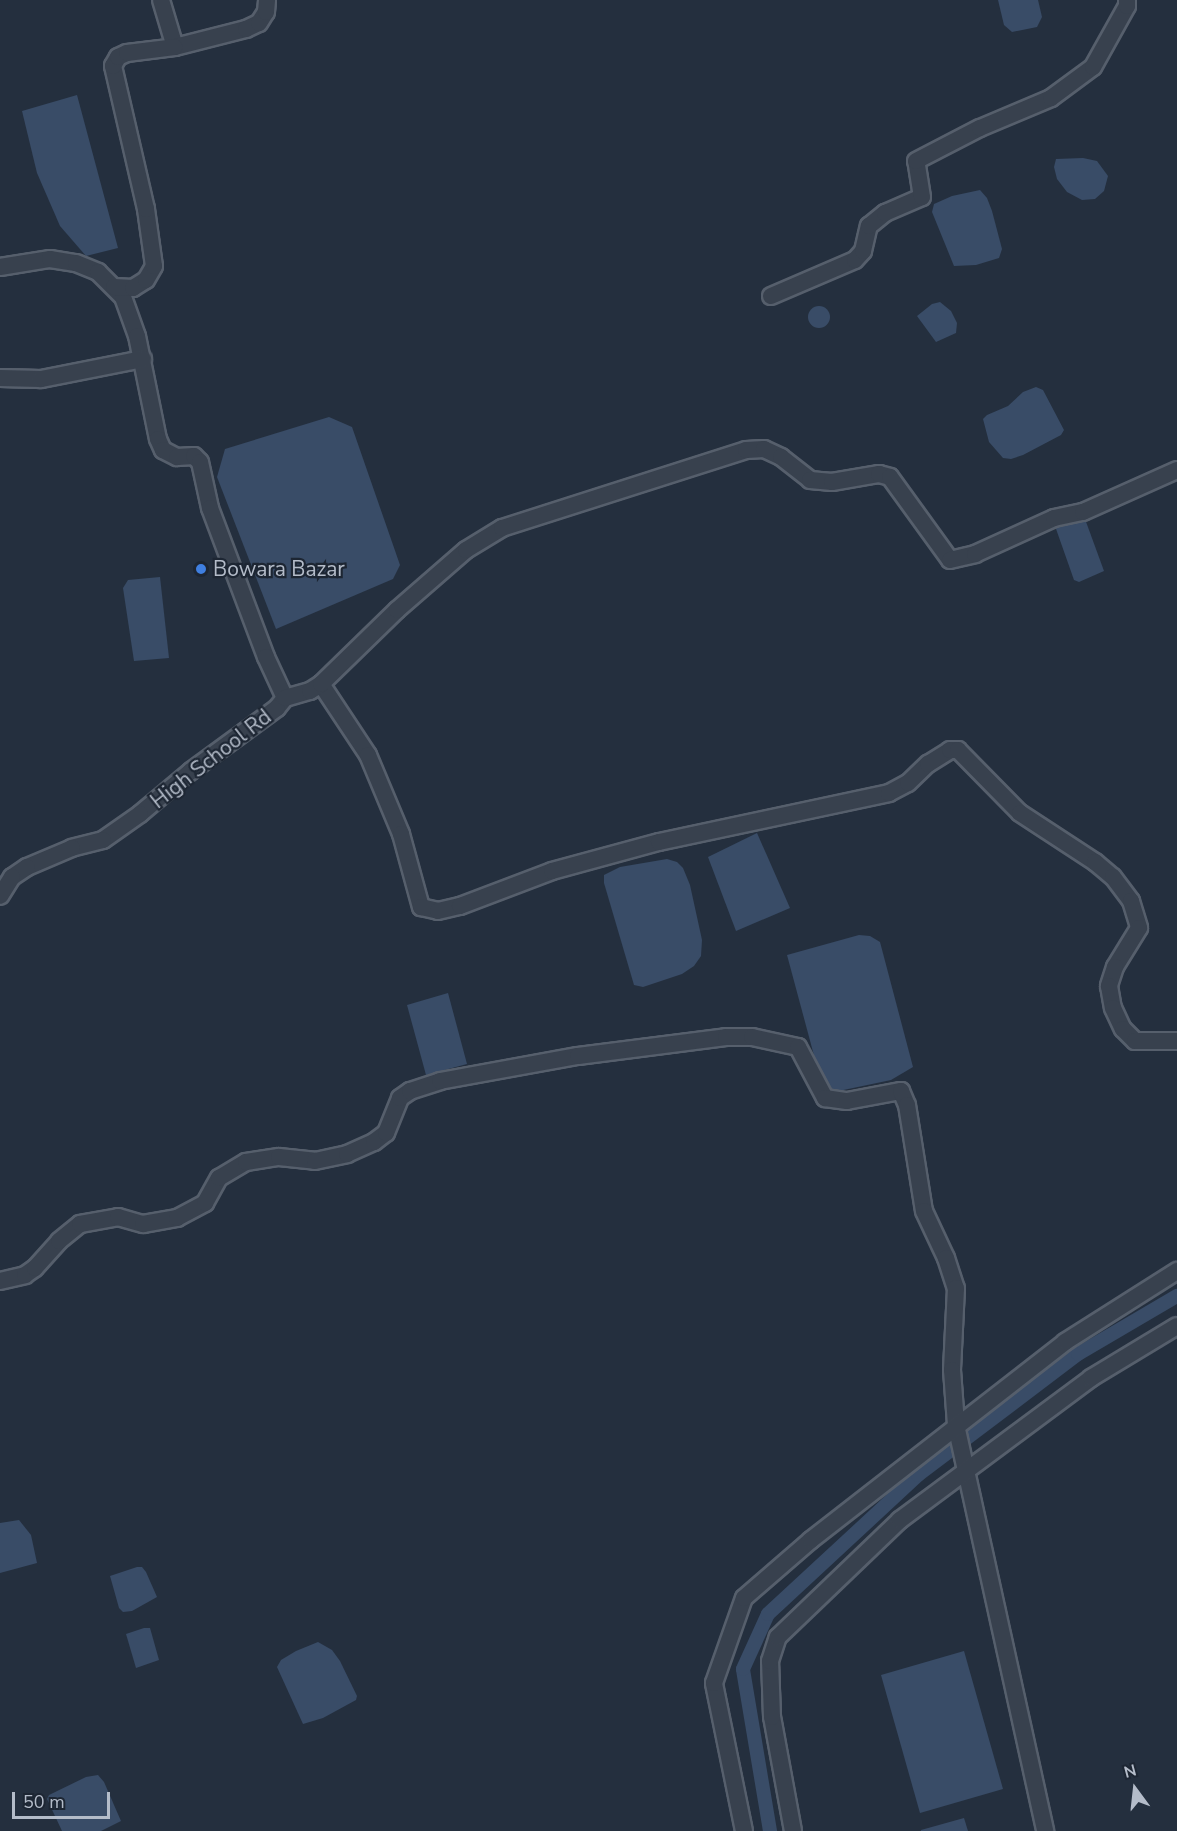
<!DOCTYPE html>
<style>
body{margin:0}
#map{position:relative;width:1177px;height:1831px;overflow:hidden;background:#242f3e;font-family:"Nunito Sans",sans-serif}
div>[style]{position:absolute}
.water>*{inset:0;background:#394c67}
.round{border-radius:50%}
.canal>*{height:14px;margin:-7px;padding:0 7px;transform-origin:7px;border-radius:7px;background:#394c67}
.roads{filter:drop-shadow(2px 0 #565f6c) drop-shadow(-2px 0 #565f6c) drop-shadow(0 2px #565f6c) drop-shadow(0 -2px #565f6c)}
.minor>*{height:16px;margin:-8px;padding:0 8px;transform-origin:8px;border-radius:8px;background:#38414e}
.dots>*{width:16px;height:16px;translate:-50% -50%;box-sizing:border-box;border:3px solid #1d2633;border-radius:50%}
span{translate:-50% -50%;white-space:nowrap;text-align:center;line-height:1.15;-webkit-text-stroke:4.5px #1d2633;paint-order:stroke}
.poi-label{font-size:21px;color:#b4bcc9}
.left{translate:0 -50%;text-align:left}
.street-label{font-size:21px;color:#b4bcc9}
.north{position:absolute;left:1105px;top:1759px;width:60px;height:60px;-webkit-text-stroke:4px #1d2633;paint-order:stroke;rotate:345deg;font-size:16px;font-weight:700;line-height:24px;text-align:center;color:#b4bcc9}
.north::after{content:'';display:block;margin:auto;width:21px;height:27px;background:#b4bcc9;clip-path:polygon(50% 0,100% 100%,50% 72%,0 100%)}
.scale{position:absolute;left:12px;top:1792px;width:98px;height:27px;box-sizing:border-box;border:3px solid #b4bcc9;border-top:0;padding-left:8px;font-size:18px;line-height:21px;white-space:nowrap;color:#b4bcc9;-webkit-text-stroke:4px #1d2633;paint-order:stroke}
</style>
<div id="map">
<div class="water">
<i style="clip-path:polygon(998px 0,1038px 0,1042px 17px,1037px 27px,1012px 32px,1004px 25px)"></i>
<i style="clip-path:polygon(77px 95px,118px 248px,86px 256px,60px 226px,37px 173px,22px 111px)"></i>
<i style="clip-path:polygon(1083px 158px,1097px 161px,1108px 176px,1104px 191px,1095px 199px,1082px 200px,1067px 192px,1057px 179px,1054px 167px,1056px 159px)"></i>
<i style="clip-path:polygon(980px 190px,987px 198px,992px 211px,1002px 249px,999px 258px,976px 265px,954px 266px,932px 212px,934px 204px,952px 196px)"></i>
<i style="clip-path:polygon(940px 302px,951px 311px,957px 323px,956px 333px,936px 342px,917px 316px,932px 304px)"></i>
<i class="round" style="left:808px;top:306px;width:22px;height:22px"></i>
<i style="clip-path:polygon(1036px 387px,1043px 390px,1064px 430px,1061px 435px,1023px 455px,1011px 459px,1003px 458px,989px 442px,983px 419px,987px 415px,1008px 406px,1023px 392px)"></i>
<i style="clip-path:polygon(329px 417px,352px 427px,400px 565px,393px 579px,276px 629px,217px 477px,225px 449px)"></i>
<i style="clip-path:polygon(1085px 519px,1104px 571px,1079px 582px,1074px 580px,1055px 526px)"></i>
<i style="clip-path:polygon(160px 577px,169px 658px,134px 661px,123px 588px,128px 580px)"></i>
<i style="clip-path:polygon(757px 833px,790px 908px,736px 931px,708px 857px)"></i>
<i style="clip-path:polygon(667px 859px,677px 862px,683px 868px,690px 885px,702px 940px,701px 956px,694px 966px,682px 974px,643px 987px,634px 985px,604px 883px,604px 875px,620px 867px)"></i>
<i style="clip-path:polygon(859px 935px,870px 936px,880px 942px,913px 1067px,891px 1080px,834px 1092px,819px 1074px,787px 955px)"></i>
<i style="clip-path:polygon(448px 993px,467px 1064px,426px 1075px,407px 1005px)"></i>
<i style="clip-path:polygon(19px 1520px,31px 1535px,37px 1563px,0 1573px,0 1523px)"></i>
<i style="clip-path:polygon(137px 1567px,142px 1567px,146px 1572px,157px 1597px,132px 1611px,123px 1612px,119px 1608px,110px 1576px)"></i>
<i style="clip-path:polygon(144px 1628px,150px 1628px,159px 1660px,136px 1668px,126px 1634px)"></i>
<i style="clip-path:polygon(318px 1642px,332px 1650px,340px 1661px,357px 1696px,356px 1700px,323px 1718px,303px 1724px,277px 1667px,281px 1660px,296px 1651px)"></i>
<i style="clip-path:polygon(964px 1651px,1003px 1789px,920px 1813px,881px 1675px)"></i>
<i style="clip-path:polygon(98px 1775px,104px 1782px,121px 1821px,101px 1831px,62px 1831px,47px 1799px,49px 1795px,86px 1777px)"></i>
<i style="clip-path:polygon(964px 1818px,968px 1831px,921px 1831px,921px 1830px)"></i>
</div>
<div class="canal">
<i style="left:770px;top:1831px;width:164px;rotate:-99.5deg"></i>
<i style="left:743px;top:1669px;width:60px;rotate:-65.6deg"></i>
<i style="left:768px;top:1614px;width:205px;rotate:-42.8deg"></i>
<i style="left:918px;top:1475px;width:201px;rotate:-37.1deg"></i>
<i style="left:1078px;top:1354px;width:115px;rotate:-30.4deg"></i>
</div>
<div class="roads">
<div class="minor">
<i style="left:161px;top:0;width:49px;rotate:73.4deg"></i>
<i style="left:175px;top:47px;width:73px;rotate:-14.2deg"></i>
<i style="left:246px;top:29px;width:14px;rotate:-25deg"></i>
<i style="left:259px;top:23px;width:13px;rotate:-58deg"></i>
<i style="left:266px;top:12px;width:12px;rotate:-85deg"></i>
<i style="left:0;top:267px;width:51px;rotate:-9.1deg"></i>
<i style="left:50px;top:259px;width:26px;rotate:9deg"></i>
<i style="left:76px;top:263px;width:24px;rotate:22deg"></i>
<i style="left:98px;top:272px;width:35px;rotate:45deg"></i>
<i style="left:123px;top:297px;width:41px;rotate:70.3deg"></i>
<i style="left:137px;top:336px;width:105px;rotate:78.5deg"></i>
<i style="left:158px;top:439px;width:12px;rotate:66deg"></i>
<i style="left:163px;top:450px;width:16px;rotate:27deg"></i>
<i style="left:177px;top:457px;width:17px;rotate:-3deg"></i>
<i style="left:194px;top:456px;width:8px;rotate:45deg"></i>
<i style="left:200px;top:462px;width:47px;rotate:77.7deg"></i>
<i style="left:210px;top:508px;width:159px;rotate:69.4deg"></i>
<i style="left:266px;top:657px;width:45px;rotate:65.1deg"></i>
<i style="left:285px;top:698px;width:13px;rotate:129deg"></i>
<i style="left:277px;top:708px;width:107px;rotate:143.8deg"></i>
<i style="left:191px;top:771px;width:67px;rotate:139.9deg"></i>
<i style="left:140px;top:814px;width:45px;rotate:144.9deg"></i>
<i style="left:103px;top:840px;width:32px;rotate:166deg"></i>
<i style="left:72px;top:848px;width:49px;rotate:157.1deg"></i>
<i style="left:27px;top:867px;width:18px;rotate:146deg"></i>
<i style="left:12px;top:877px;width:22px;rotate:122deg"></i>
<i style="left:114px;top:287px;width:19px;rotate:3deg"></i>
<i style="left:133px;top:288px;width:15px;rotate:-32deg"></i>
<i style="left:146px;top:280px;width:16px;rotate:-60deg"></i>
<i style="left:154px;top:266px;width:58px;rotate:-98deg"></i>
<i style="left:146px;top:209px;width:147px;rotate:-103deg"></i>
<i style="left:113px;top:66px;width:10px;rotate:-61deg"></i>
<i style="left:118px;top:57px;width:10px;rotate:-24deg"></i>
<i style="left:127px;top:53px;width:48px;rotate:-7.1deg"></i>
<i style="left:771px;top:296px;width:91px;rotate:-23.2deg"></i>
<i style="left:855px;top:260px;width:12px;rotate:-48deg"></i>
<i style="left:863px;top:251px;width:26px;rotate:-77deg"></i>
<i style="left:869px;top:226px;width:21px;rotate:-39deg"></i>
<i style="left:885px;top:213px;width:40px;rotate:-23.4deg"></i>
<i style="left:922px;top:197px;width:36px;rotate:-99deg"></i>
<i style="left:916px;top:161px;width:72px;rotate:-27.3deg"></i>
<i style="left:980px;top:128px;width:77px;rotate:-22.9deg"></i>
<i style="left:1051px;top:98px;width:52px;rotate:-36.4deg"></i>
<i style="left:1093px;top:67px;width:70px;rotate:-60.9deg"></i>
<i style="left:1127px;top:6px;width:6px;rotate:-90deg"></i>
<i style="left:0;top:378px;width:41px;rotate:1.4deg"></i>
<i style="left:41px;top:379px;width:104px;rotate:-11.1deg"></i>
<i style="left:321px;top:684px;width:85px;rotate:56.5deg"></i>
<i style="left:368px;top:755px;width:86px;rotate:67.3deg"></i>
<i style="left:401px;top:834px;width:76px;rotate:74.7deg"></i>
<i style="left:421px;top:907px;width:17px;rotate:13deg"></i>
<i style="left:438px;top:911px;width:23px;rotate:-13deg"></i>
<i style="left:460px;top:906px;width:98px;rotate:-20.8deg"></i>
<i style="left:552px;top:871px;width:111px;rotate:-15.2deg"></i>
<i style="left:659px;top:842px;width:235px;rotate:-12deg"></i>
<i style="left:889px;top:793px;width:21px;rotate:-28deg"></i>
<i style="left:908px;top:783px;width:28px;rotate:-44deg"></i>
<i style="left:928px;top:764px;width:26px;rotate:-32deg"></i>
<i style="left:950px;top:750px;width:8px"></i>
<i style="left:958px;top:750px;width:88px;rotate:45.5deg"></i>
<i style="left:1020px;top:813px;width:90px;rotate:33.2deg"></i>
<i style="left:1095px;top:862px;width:23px;rotate:40deg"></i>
<i style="left:1113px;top:877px;width:30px;rotate:53deg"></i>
<i style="left:1131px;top:901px;width:28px;rotate:73deg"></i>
<i style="left:1139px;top:928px;width:46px;rotate:121.6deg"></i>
<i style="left:1115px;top:967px;width:20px;rotate:108deg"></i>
<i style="left:1109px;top:986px;width:22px;rotate:80deg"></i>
<i style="left:1113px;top:1008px;width:23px;rotate:65deg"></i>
<i style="left:1123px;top:1029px;width:17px;rotate:45deg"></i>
<i style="left:1135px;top:1041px;width:42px"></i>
<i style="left:285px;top:698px;width:26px;rotate:-16deg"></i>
<i style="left:310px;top:691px;width:13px;rotate:-32deg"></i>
<i style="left:321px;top:684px;width:106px;rotate:-44.2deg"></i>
<i style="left:397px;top:610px;width:91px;rotate:-41deg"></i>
<i style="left:466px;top:550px;width:42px;rotate:-31.4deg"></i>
<i style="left:502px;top:528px;width:256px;rotate:-17.7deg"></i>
<i style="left:746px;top:450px;width:18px;rotate:-3deg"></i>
<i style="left:764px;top:449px;width:19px;rotate:25deg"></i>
<i style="left:781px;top:457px;width:37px;rotate:38deg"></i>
<i style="left:810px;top:480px;width:22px;rotate:5deg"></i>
<i style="left:832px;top:482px;width:48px;rotate:-9.7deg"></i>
<i style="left:879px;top:474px;width:11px;rotate:15deg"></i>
<i style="left:890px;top:477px;width:102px;rotate:54.1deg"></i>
<i style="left:950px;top:560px;width:26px;rotate:-13deg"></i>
<i style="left:975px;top:554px;width:87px;rotate:-24.5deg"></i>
<i style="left:1054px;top:518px;width:30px;rotate:-12deg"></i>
<i style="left:1083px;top:512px;width:103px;rotate:-24.1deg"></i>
<i style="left:0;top:1281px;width:26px;rotate:-13deg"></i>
<i style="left:25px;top:1275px;width:12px;rotate:-35deg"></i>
<i style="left:35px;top:1268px;width:36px;rotate:-48deg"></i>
<i style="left:59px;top:1241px;width:27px;rotate:-39deg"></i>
<i style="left:80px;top:1224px;width:39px;rotate:-10deg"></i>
<i style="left:118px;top:1217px;width:26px;rotate:16deg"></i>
<i style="left:143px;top:1224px;width:35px;rotate:-10deg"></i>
<i style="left:177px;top:1218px;width:32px;rotate:-28deg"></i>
<i style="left:205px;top:1203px;width:29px;rotate:-61deg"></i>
<i style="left:219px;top:1178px;width:31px;rotate:-31deg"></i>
<i style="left:246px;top:1162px;width:33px;rotate:-9deg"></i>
<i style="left:279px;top:1157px;width:36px;rotate:6deg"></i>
<i style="left:315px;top:1161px;width:33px;rotate:-12deg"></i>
<i style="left:347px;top:1154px;width:30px;rotate:-24deg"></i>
<i style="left:374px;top:1142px;width:15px;rotate:-37deg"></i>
<i style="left:386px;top:1133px;width:38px;rotate:-68deg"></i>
<i style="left:400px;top:1098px;width:12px;rotate:-35deg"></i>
<i style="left:410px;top:1091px;width:32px;rotate:-18deg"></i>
<i style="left:440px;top:1081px;width:140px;rotate:-10.3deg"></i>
<i style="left:578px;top:1056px;width:149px;rotate:-7.3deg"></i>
<i style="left:726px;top:1037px;width:26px"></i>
<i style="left:752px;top:1037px;width:47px;rotate:12.3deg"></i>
<i style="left:798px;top:1047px;width:58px;rotate:62.1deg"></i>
<i style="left:825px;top:1098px;width:22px;rotate:8deg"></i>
<i style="left:847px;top:1101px;width:55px;rotate:-10.5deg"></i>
<i style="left:901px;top:1091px;width:15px;rotate:67deg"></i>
<i style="left:907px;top:1105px;width:107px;rotate:80.9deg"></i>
<i style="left:924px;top:1211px;width:52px;rotate:64.9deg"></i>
<i style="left:946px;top:1258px;width:32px;rotate:72deg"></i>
<i style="left:956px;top:1288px;width:82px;rotate:92.8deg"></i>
<i style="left:952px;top:1370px;width:55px;rotate:85.8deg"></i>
<i style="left:956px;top:1425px;width:416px;rotate:77.6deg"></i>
<i style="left:744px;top:1831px;width:151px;rotate:-101.5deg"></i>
<i style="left:714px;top:1683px;width:90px;rotate:-70.6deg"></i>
<i style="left:744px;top:1598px;width:89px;rotate:-40.9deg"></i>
<i style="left:811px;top:1540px;width:322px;rotate:-37.9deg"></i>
<i style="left:1065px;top:1342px;width:133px;rotate:-32.4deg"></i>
<i style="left:793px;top:1831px;width:116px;rotate:-100.4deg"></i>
<i style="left:772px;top:1717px;width:56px;rotate:-92deg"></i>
<i style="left:770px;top:1661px;width:25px;rotate:-72deg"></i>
<i style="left:778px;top:1637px;width:169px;rotate:-43.8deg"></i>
<i style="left:900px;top:1520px;width:238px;rotate:-36.6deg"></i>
<i style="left:1091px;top:1378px;width:100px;rotate:-31.2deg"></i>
</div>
</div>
<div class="dots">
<i style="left:201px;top:569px;background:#3f7fe0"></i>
</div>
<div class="poi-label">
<span class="left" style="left:213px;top:569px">Bowara Bazar</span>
</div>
<div class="street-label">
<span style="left:211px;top:759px;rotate:-38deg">High School Rd</span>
</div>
<div class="north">N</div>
<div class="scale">50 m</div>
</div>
